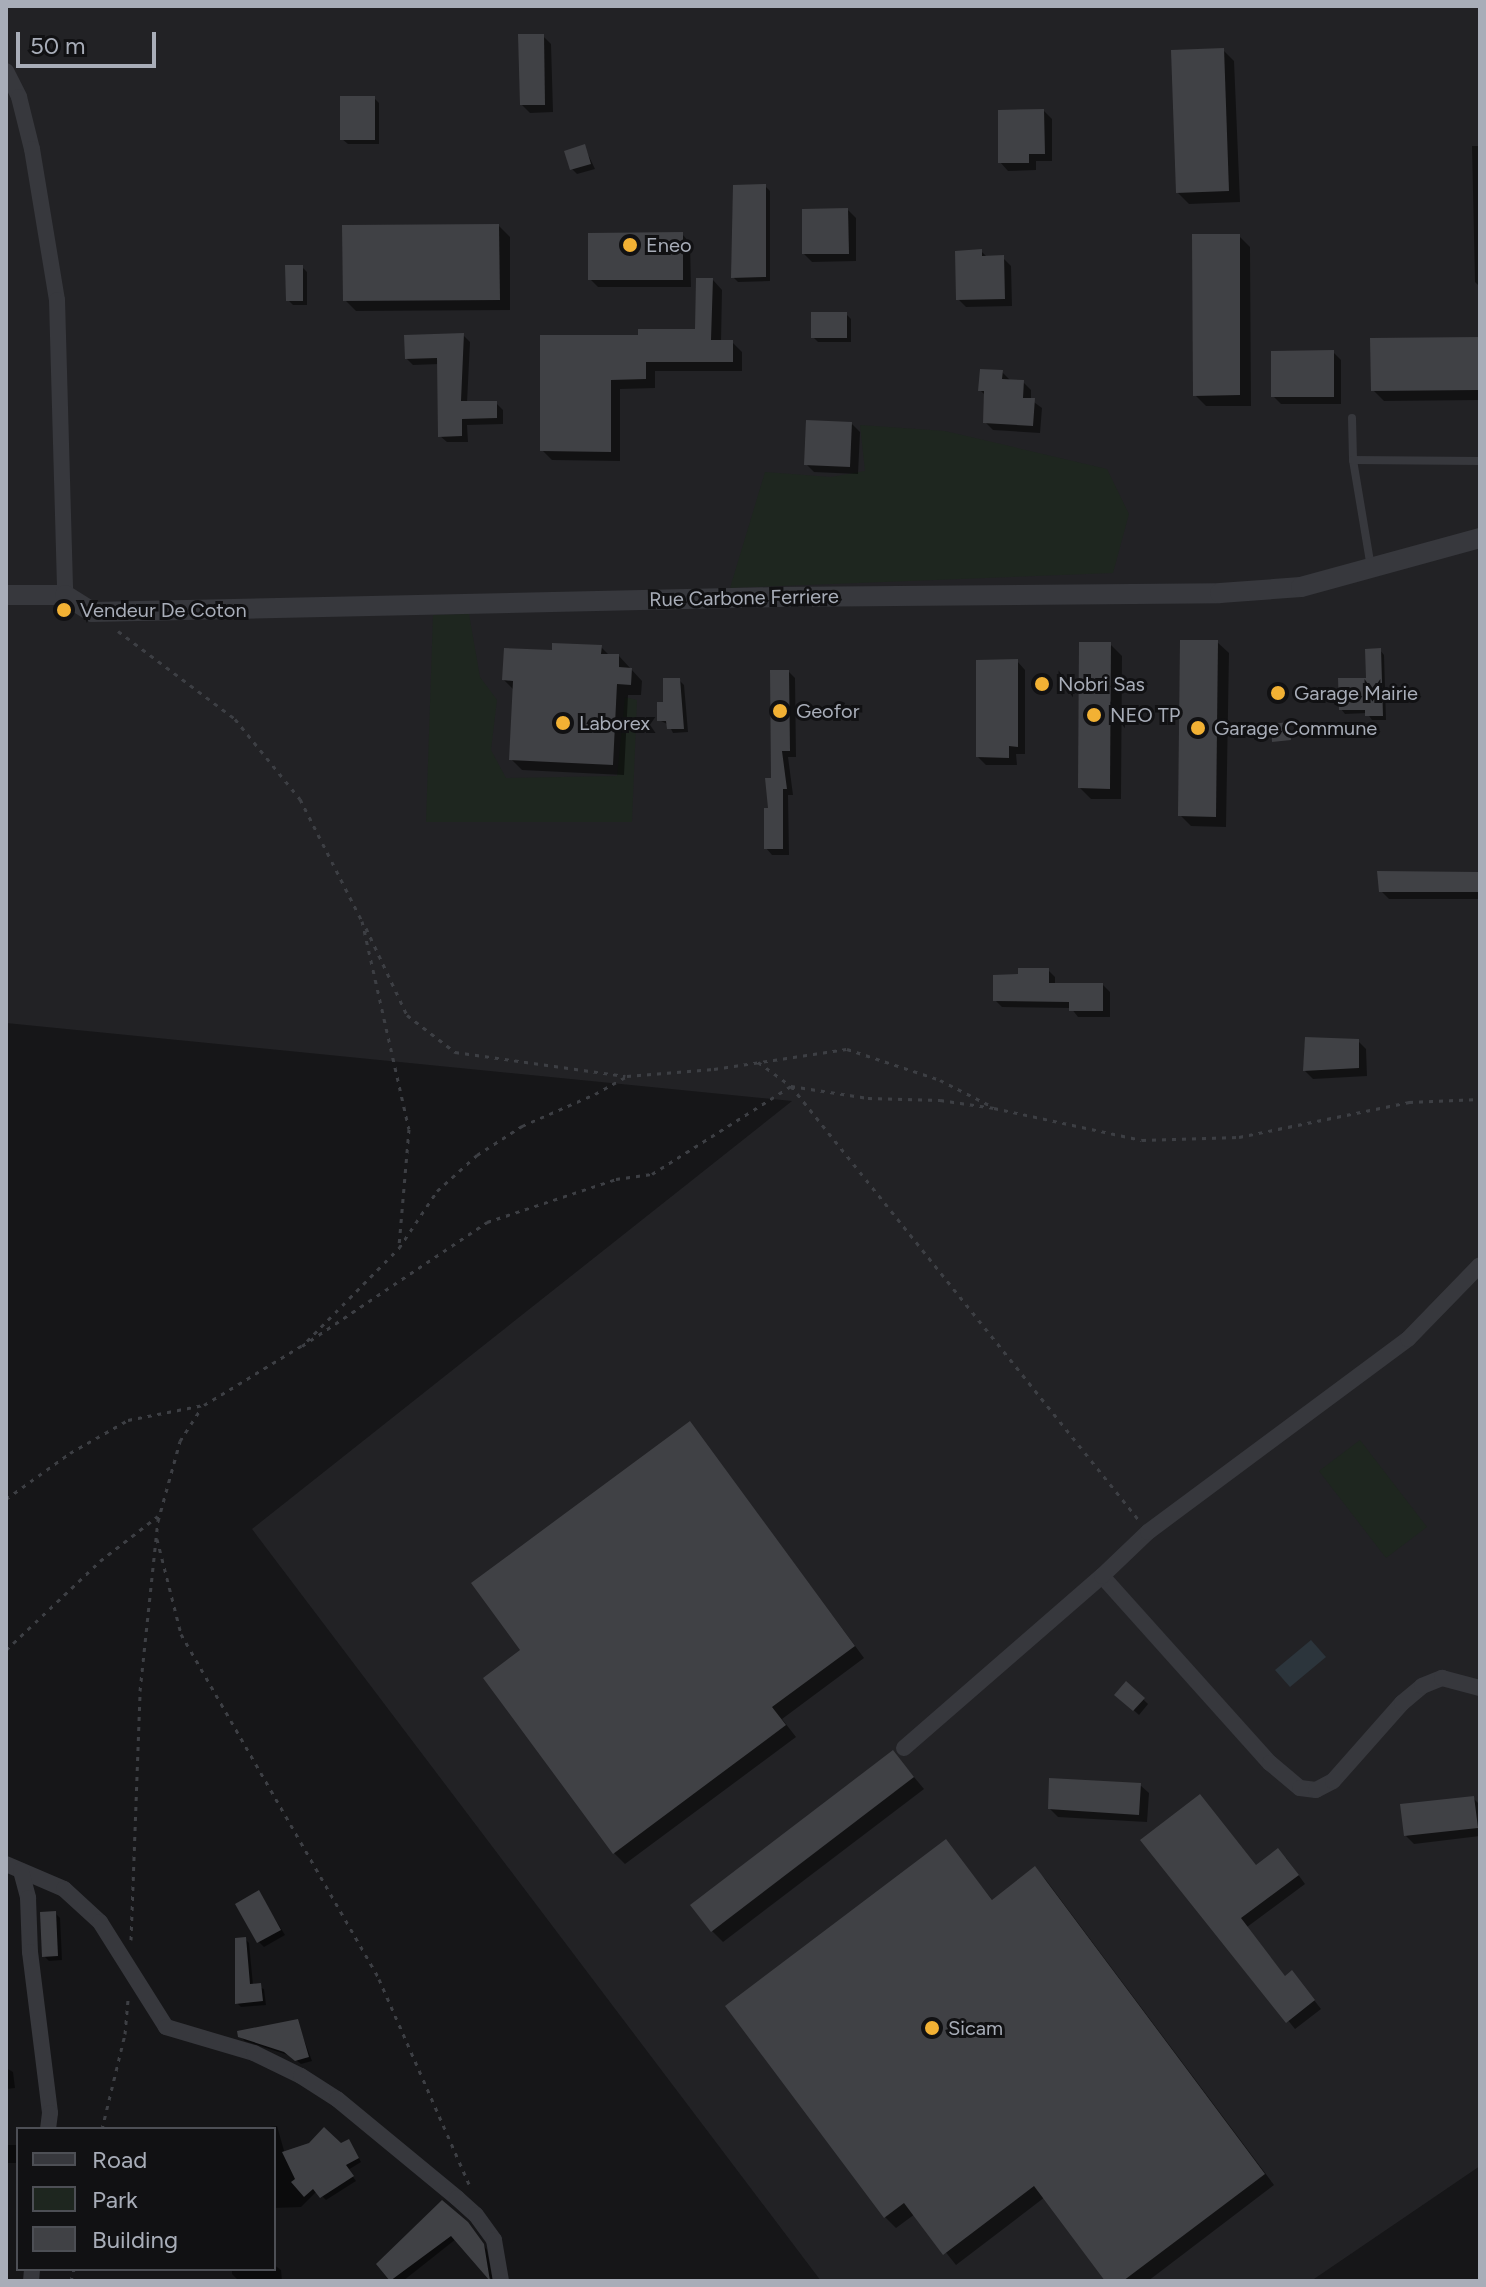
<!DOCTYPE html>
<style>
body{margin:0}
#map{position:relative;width:1486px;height:2287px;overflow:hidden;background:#161618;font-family:Figtree,sans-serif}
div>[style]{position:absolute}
.built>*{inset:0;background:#222225}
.green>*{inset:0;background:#1e261f}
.water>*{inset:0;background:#2c353c}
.shadow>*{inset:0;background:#0007}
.building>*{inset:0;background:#404145}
.path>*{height:3px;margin-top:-1.5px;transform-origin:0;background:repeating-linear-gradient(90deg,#3d3f44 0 4px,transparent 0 10px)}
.service>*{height:8px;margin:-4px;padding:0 4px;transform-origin:4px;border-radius:4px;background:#37383d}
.minor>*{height:16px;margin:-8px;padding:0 8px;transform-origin:8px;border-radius:8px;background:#37383d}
.tertiary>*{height:20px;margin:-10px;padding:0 10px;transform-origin:10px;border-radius:10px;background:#37383d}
.dots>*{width:22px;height:22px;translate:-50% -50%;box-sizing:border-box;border:4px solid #111113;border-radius:50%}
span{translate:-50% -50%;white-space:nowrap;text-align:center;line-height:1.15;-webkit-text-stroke:6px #111113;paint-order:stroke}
.poi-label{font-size:20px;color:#a8adb8}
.left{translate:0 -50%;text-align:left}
.street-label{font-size:20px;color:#a8adb8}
.frame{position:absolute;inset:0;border:8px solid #a8adb8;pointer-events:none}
.legend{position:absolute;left:16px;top:2127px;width:260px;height:144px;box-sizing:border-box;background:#111113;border:2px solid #4d4f55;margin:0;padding:10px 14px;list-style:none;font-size:24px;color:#a8adb8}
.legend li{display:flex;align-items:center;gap:16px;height:40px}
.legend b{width:40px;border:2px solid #4d4f55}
.scale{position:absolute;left:16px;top:32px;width:140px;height:36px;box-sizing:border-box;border:4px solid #a8adb8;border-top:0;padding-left:10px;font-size:24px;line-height:28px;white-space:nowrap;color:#a8adb8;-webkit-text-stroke:6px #111113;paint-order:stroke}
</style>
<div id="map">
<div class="built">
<i style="clip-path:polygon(6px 6px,1480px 6px,1480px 2166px,1311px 2281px,821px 2281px,252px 1529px,792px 1101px,6px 1023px)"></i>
</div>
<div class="green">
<i style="clip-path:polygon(860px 425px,945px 431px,1107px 469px,1129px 514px,1113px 573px,730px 588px,765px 472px,831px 477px,865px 471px)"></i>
<i style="clip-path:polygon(469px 614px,480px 677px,497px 700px,491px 750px,506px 778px,617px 776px,625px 697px,637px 700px,632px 822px,426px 822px,433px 615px)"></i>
<i style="clip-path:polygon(1360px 1440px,1427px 1527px,1386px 1558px,1319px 1471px)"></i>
</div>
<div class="water">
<i style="clip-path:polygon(1311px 1640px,1326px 1657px,1290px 1687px,1275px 1670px)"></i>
</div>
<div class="shadow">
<i style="clip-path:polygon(543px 36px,551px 44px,553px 112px,530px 113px,522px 105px)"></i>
<i style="clip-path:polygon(1223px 50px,1234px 61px,1240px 202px,1189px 204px,1178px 193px)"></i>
<i style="clip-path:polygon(374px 98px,379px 103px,379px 144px,348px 144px,342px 139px)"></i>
<i style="clip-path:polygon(1044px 111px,1052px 119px,1052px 161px,1036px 161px,1036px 170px,1008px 171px,1000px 162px)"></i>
<i style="clip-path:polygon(584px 146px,595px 169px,577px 174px,572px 169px)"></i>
<i style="clip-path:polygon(1472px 146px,1480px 146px,1480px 287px,1475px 282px)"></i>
<i style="clip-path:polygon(765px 186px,770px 191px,770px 281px,738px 282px,733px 277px)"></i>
<i style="clip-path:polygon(848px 210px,856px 218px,856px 261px,812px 262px,804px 254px)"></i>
<i style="clip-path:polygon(499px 226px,510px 237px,510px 310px,356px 311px,345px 300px)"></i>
<i style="clip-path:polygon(682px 234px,690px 243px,691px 287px,598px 287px,590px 279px)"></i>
<i style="clip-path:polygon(1239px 236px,1250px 247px,1251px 406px,1206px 406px,1195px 395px)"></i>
<i style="clip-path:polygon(981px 251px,988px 258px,1003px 258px,1011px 266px,1012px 306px,966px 307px,958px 299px)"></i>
<i style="clip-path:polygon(302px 267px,307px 272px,307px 305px,293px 305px,288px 300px)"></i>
<i style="clip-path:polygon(713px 280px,722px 290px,721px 342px,732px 342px,742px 352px,742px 371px,655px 371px,655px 388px,620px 389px,620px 461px,552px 460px,542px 450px,640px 337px,696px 331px)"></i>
<i style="clip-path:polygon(846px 314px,851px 319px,851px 342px,818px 342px,813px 337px)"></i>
<i style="clip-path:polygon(463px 335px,470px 342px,467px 403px,496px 403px,503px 410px,503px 424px,467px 425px,468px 442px,447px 442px,440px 436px,439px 364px,413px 365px,406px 358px)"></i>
<i style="clip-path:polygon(1480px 339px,1480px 400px,1384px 401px,1373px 390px)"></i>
<i style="clip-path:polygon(1333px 352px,1341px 360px,1341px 404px,1281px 404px,1273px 396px)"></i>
<i style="clip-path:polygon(1002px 372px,1011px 381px,1023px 382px,1031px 390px,1031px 400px,1042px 408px,1040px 433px,993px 430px,985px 422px,986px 396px,980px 390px)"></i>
<i style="clip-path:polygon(852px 424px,860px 432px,858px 474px,814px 472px,806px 464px)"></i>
<i style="clip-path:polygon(1217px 642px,1229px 653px,1226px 827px,1191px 826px,1180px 815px)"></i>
<i style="clip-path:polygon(1110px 644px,1122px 656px,1121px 799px,1091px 799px,1080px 788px)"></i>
<i style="clip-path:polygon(601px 647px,610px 656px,619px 656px,642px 681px,641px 695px,628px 695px,624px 775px,522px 770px,511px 759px,514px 690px,504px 680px,554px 652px)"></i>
<i style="clip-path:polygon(1380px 650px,1384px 655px,1386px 720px,1372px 720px,1367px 713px,1345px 714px,1341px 709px,1368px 680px)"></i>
<i style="clip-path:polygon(1017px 661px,1025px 670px,1025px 754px,1016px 754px,1017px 765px,986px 765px,978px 757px)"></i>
<i style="clip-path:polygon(789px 672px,795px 678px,796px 757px,788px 757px,793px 795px,788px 795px,789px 855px,772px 855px,766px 848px)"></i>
<i style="clip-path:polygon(679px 680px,684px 685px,688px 732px,673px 733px,669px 725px,659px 720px)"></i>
<i style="clip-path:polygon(1480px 874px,1480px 899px,1389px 899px,1381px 891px)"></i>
<i style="clip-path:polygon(1048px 970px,1055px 977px,1055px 985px,1103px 985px,1110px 992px,1110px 1017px,1078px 1017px,1071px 1008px,1002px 1007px,995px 1000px,1020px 976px)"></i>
<i style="clip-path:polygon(1358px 1041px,1366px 1049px,1367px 1076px,1313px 1079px,1305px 1071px)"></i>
<i style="clip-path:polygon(690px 1423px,864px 1658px,782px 1719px,796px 1737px,625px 1864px,614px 1853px,523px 1651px)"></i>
<i style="clip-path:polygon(1127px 1684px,1148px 1704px,1139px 1715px,1117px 1695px)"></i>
<i style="clip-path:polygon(893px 1752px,924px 1789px,723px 1942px,712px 1931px)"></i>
<i style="clip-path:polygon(1140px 1785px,1149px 1793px,1147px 1822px,1058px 1817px,1050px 1809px)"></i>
<i style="clip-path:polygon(1473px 1798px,1480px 1805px,1480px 1836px,1414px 1844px,1406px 1836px)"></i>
<i style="clip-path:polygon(1143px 1840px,1257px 1866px,1286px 1858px,1305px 1884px,1247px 1927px,1286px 1978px,1299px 1981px,1321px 2009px,1295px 2029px)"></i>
<i style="clip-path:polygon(946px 1841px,993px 1901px,1035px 1869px,1046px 1880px,1274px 2185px,1148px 2281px,1108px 2281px,1045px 2197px,956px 2265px,915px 2214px,896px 2228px,885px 2217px)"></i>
<i style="clip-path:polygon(258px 1892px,285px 1935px,264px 1947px,259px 1942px)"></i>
<i style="clip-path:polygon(55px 1913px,60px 1918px,62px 1960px,49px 1961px,44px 1956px)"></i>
<i style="clip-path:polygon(245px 1939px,249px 1943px,253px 1985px,264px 1989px,266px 2005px,241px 2007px,237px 2003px)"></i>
<i style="clip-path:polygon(297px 2021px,312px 2061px,301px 2064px,291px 2056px,245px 2041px,240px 2036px)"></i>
<i style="clip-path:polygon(6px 2068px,13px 2072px,15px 2088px,6px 2089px)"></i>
<i style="clip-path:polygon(277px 2126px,285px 2154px,352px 2146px,361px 2162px,348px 2170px,356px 2181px,326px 2200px,317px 2191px,301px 2207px,274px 2208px,274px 2129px,258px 2129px)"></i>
<i style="clip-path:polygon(6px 2145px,18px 2145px,18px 2163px,6px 2163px)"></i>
<i style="clip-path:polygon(442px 2202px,471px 2229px,487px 2250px,493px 2281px,456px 2239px,403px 2281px,393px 2281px,378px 2264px)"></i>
<i style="clip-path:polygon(274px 2265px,281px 2270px,282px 2281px,237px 2279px,232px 2274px,232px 2269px,274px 2269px)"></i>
</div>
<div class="building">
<i style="clip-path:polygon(518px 34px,544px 34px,545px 105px,520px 105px)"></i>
<i style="clip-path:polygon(1224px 48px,1229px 191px,1176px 193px,1171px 50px)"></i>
<i style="clip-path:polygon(340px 96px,375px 96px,375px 140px,340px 140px)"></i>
<i style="clip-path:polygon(1044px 109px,1045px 154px,1029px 154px,1029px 163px,998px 163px,998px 110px)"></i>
<i style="clip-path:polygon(585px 144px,591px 164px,570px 170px,564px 151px)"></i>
<i style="clip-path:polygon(766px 184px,766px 277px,731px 278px,733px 185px)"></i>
<i style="clip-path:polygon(848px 208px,849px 254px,802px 254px,802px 209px)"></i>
<i style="clip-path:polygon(499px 224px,500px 300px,343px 301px,342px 225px)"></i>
<i style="clip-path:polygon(683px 232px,683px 280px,588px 280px,588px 233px)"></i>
<i style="clip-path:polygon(1192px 234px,1240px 234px,1240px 395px,1193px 396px)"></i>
<i style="clip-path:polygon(982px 249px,982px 256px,1004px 255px,1005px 299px,956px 300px,955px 251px)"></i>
<i style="clip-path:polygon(285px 265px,303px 265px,303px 301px,286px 301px)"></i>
<i style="clip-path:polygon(696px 278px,713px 278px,711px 340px,733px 340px,733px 362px,646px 362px,646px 379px,611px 380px,611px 452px,540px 451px,540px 335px,638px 335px,638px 329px,695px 329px)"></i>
<i style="clip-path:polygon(811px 312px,847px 312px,847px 338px,811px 338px)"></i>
<i style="clip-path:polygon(464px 333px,461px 401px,497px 401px,497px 418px,462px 419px,462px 436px,438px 437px,437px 358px,405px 359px,404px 335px)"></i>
<i style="clip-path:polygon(1480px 337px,1480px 390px,1371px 391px,1370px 338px)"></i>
<i style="clip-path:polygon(1334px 350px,1334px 397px,1271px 397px,1271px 351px)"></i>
<i style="clip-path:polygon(980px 369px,1003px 370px,1002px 379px,1024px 380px,1023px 398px,1035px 398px,1033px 426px,983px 423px,984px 391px,978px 391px)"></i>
<i style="clip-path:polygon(806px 420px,852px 422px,850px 467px,804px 465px)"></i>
<i style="clip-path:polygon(1180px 640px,1218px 640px,1216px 817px,1178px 816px)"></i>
<i style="clip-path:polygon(1079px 642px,1111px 642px,1110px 789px,1078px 788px)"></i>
<i style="clip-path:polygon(552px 643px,602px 645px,601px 654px,619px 654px,619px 667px,632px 668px,631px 685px,617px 684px,613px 765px,509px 760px,513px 681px,502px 680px,504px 648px,552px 650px)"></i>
<i style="clip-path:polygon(1381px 648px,1383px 716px,1365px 716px,1365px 710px,1339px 710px,1338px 678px,1366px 678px,1365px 649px)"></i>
<i style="clip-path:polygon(1018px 659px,1018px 747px,1009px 746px,1009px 758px,976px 757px,976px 660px)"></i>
<i style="clip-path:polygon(770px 670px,789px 670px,790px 751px,782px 751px,787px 789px,783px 789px,783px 849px,764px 849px,764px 808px,768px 808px,765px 778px,771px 778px)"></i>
<i style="clip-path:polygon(663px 678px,680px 678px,684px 729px,667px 729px,666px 721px,657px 721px,657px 702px,663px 702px)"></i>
<i style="clip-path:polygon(1289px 722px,1291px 740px,1272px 742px,1271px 724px)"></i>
<i style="clip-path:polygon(1377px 871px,1480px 872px,1480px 892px,1379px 892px)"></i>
<i style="clip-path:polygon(1018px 968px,1049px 968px,1049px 983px,1103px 983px,1103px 1011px,1069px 1011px,1069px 1002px,993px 1001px,993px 975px,1018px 974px)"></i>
<i style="clip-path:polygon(1305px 1037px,1359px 1039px,1359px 1068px,1303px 1071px)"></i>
<i style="clip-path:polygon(690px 1421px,855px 1646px,772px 1707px,786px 1725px,613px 1854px,483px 1678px,520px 1650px,471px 1583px)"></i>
<i style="clip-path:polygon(1126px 1681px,1145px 1698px,1133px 1711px,1114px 1695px)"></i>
<i style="clip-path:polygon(893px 1750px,914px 1777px,711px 1932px,690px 1905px)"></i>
<i style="clip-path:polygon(1049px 1778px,1141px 1783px,1139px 1815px,1048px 1809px)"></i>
<i style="clip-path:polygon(1200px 1794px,1256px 1865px,1278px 1848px,1299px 1875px,1241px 1918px,1285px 1976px,1292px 1970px,1315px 2000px,1286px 2023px,1140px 1840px)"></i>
<i style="clip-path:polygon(1474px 1796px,1478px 1828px,1404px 1836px,1400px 1804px)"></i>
<i style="clip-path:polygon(946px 1839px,992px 1900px,1035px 1866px,1265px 2174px,1123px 2281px,1105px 2281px,1034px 2186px,943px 2255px,904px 2203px,884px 2218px,725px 2006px)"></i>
<i style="clip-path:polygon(259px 1890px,281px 1930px,257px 1943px,235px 1904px)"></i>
<i style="clip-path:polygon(56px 1911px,58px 1956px,42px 1957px,40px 1912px)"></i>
<i style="clip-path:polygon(246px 1937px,250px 1984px,261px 1983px,263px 2001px,235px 2004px,235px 1938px)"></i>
<i style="clip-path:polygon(298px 2019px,309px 2057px,295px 2061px,284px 2052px,238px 2037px,237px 2031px)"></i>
<i style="clip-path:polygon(324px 2127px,341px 2143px,349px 2139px,359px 2158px,346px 2165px,354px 2176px,320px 2198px,313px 2189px,304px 2197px,291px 2182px,295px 2179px,282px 2152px,309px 2143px)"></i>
<i style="clip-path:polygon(442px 2200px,468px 2222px,484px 2244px,490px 2281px,451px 2236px,390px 2281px,376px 2264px)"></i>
</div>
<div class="path">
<i style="left:118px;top:631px;width:146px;rotate:36.9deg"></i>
<i style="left:235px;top:719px;width:103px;rotate:50.9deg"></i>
<i style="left:300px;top:799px;width:137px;rotate:63.1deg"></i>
<i style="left:362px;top:921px;width:213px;rotate:77.3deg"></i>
<i style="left:409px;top:1129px;width:116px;rotate:94.9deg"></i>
<i style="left:366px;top:928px;width:96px;rotate:64.8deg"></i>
<i style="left:407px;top:1015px;width:61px;rotate:37.6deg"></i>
<i style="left:455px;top:1052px;width:172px;rotate:8deg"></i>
<i style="left:758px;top:1062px;width:41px;rotate:36deg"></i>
<i style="left:791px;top:1086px;width:555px;rotate:51.29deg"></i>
<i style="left:307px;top:1341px;width:131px;rotate:-45.3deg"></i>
<i style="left:399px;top:1248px;width:69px;rotate:-56.3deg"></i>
<i style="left:437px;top:1191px;width:54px;rotate:-42deg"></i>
<i style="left:477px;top:1155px;width:54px;rotate:-32.8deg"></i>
<i style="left:522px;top:1126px;width:80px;rotate:-23.7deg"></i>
<i style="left:595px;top:1094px;width:37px;rotate:-29deg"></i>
<i style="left:627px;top:1076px;width:87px;rotate:-4.6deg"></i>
<i style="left:714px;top:1069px;width:134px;rotate:-8.6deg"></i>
<i style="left:847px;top:1049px;width:98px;rotate:18.4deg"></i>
<i style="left:940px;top:1080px;width:57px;rotate:27deg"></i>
<i style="left:302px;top:1346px;width:223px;rotate:-33.8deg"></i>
<i style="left:487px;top:1222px;width:136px;rotate:-18.4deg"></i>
<i style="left:616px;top:1179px;width:36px;rotate:-8deg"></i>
<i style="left:652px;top:1174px;width:165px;rotate:-32.3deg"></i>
<i style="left:791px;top:1086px;width:78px;rotate:8.9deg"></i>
<i style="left:868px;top:1098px;width:72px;rotate:1.6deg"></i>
<i style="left:940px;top:1100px;width:55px;rotate:8.4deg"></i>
<i style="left:994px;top:1108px;width:151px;rotate:12.2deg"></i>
<i style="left:1142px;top:1140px;width:97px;rotate:-1.8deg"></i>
<i style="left:1239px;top:1137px;width:174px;rotate:-11.6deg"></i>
<i style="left:1409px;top:1102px;width:71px;rotate:-2.4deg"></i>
<i style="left:6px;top:1499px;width:79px;rotate:-35.7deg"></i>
<i style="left:70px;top:1453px;width:67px;rotate:-29.6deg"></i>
<i style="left:128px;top:1420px;width:77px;rotate:-11.2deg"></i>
<i style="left:204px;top:1405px;width:114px;rotate:-31.3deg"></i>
<i style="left:157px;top:1539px;width:98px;rotate:75.8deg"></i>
<i style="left:181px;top:1634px;width:398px;rotate:60.1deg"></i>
<i style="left:379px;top:1979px;width:224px;rotate:66.3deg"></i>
<i style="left:6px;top:1650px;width:129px;rotate:-43.4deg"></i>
<i style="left:100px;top:1561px;width:73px;rotate:-37.8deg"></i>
<i style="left:131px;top:1940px;width:249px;rotate:-87.9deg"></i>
<i style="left:140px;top:1691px;width:171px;rotate:-84deg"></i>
<i style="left:158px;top:1521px;width:83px;rotate:-74.6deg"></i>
<i style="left:180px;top:1441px;width:40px;rotate:-57.1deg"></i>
<i style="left:102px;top:2129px;width:98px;rotate:-76.4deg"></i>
<i style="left:125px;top:2034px;width:34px;rotate:-85deg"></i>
<i style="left:71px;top:2281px;width:12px;rotate:-76deg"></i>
</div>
<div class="service">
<i style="left:1352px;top:418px;width:42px;rotate:88.6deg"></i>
<i style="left:1353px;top:460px;width:109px;rotate:80.5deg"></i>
<i style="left:1353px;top:460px;width:127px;rotate:0.5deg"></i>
</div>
<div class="minor">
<i style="left:6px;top:71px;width:29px;rotate:63deg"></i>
<i style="left:19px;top:97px;width:54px;rotate:76deg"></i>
<i style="left:32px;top:149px;width:153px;rotate:80.6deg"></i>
<i style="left:57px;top:300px;width:295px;rotate:88.4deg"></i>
<i style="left:1102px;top:1576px;width:251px;rotate:48.1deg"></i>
<i style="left:1270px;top:1763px;width:39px;rotate:40deg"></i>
<i style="left:1300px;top:1788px;width:16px;rotate:7deg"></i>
<i style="left:1316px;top:1790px;width:19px;rotate:-28deg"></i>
<i style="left:1333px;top:1781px;width:104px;rotate:-48.5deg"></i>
<i style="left:1402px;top:1703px;width:26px;rotate:-40deg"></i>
<i style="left:1422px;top:1686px;width:22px;rotate:-22deg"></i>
<i style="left:1442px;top:1678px;width:39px;rotate:15deg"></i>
<i style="left:904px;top:1748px;width:262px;rotate:-41deg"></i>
<i style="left:1102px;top:1576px;width:64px;rotate:-43.7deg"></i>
<i style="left:1148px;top:1532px;width:324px;rotate:-36.6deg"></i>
<i style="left:1408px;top:1339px;width:103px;rotate:-45.8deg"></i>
<i style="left:6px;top:1864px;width:63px;rotate:23.3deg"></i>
<i style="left:64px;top:1889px;width:49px;rotate:42.5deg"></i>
<i style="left:100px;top:1922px;width:124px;rotate:57.8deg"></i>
<i style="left:166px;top:2027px;width:92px;rotate:16.5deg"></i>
<i style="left:254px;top:2053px;width:52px;rotate:26.1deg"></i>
<i style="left:301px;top:2076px;width:43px;rotate:32.6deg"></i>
<i style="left:337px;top:2099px;width:156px;rotate:39.5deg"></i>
<i style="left:457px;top:2198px;width:25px;rotate:42deg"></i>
<i style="left:476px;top:2215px;width:31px;rotate:54deg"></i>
<i style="left:494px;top:2240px;width:42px;rotate:80.3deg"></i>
<i style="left:21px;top:1871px;width:28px;rotate:75deg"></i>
<i style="left:28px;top:1898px;width:54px;rotate:87.9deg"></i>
<i style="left:30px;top:1952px;width:162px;rotate:82.9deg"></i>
<i style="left:50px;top:2113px;width:16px;rotate:97deg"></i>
<i style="left:31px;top:2281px;width:12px;rotate:-85deg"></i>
</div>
<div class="tertiary">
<i style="left:6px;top:595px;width:59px"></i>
<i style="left:65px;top:595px;width:32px;rotate:32deg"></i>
<i style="left:92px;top:612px;width:685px;rotate:-1.25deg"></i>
<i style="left:777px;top:597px;width:443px;rotate:-0.5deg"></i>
<i style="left:1220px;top:593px;width:81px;rotate:-4.2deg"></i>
<i style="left:1301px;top:587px;width:186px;rotate:-15.3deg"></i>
</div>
<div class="dots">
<i style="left:630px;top:245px;background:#f2b134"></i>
<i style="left:64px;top:610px;background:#f2b134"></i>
<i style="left:1042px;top:684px;background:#f2b134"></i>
<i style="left:1278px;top:693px;background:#f2b134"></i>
<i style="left:780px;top:711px;background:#f2b134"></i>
<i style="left:1094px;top:715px;background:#f2b134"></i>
<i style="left:563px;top:723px;background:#f2b134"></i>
<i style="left:1198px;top:728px;background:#f2b134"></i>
<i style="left:932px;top:2028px;background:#f2b134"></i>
</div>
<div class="poi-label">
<span class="left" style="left:646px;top:245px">Eneo</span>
<span class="left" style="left:80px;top:610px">Vendeur De Coton</span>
<span class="left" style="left:1058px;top:684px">Nobri Sas</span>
<span class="left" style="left:1294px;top:693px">Garage Mairie</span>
<span class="left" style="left:796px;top:711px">Geofor</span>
<span class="left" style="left:1110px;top:715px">NEO TP</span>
<span class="left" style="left:579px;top:723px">Laborex</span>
<span class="left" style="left:1214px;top:728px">Garage Commune</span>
<span class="left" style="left:948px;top:2028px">Sicam</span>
</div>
<div class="street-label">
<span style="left:744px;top:598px;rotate:-1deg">Rue Carbone Ferriere</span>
</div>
<div class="frame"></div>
<ul class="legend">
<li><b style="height:10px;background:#37383d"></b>Road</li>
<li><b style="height:22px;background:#1e261f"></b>Park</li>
<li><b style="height:22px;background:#404145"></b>Building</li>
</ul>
<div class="scale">50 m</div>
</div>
